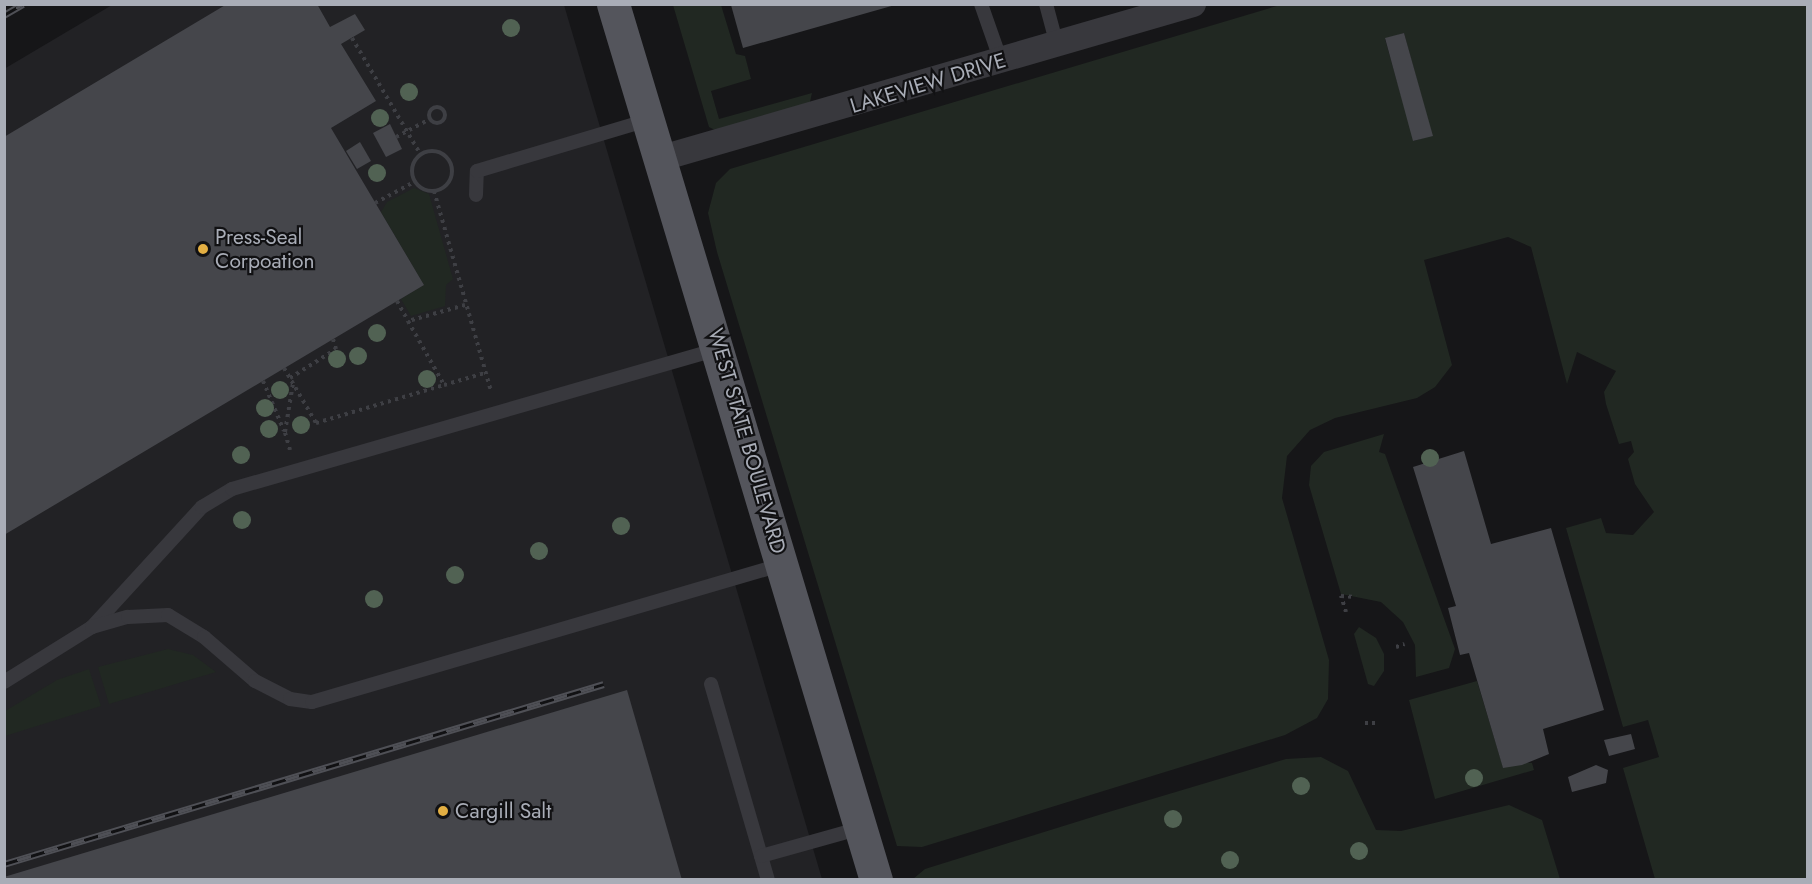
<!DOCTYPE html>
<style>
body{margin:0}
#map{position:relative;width:1812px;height:884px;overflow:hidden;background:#161618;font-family:Jost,sans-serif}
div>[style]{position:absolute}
.built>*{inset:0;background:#222225}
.green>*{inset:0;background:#212822}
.building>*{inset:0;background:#45464b}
.path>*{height:4px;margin-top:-2px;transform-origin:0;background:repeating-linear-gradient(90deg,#3e3f44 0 3px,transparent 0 7.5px)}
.path>.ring{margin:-2px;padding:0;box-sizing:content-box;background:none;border:4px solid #3e3f44;border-radius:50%}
.service>*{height:14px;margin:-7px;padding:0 7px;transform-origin:7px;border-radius:7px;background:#38383d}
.minor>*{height:26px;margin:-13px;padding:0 13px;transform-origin:13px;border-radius:13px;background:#38383d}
.primary>*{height:33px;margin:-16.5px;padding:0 16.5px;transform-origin:16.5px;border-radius:16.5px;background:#54555c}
.rail>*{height:7px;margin-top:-3.5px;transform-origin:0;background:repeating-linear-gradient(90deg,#111113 0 14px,#4f5056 0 28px);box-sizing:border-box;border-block:2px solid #4f5056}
.trees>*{width:18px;height:18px;margin:-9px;border-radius:50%;background:#516253}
.dots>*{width:16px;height:16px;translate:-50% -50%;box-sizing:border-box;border:3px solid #111113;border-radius:50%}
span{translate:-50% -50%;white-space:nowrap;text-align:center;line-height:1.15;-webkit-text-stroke:4.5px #111113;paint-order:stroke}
.street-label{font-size:21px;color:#a9adb7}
.poi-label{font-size:21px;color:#a9adb7}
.left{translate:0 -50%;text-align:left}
.frame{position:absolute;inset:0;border:6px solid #a9adb7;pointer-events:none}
</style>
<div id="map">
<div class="built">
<i style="clip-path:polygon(112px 5px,564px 5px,822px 879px,5px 879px,4px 69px)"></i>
</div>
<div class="green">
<i style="clip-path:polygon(673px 5px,721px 5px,736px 54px,745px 56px,751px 79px,711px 91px,719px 119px,812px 93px,809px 106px,717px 131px,709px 127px)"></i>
<i style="clip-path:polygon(evenodd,1280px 5px,1807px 5px,1807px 879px,1655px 879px,1623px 768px,1659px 757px,1648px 720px,1623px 727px,1566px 528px,1601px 518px,1606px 533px,1633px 535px,1654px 512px,1635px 484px,1628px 459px,1634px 452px,1631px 441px,1619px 444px,1606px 404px,1604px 392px,1616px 371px,1577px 352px,1567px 384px,1531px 247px,1508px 237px,1424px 260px,1452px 365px,1435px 387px,1417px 398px,1335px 418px,1310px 430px,1287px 456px,1282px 498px,1329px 660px,1328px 699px,1317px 718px,1285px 735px,922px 847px,897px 846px,717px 252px,708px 213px,716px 183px,730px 169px,1280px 5px,1404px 33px,1432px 135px,1414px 141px,1385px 39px,1404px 33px)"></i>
<i style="clip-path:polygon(414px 188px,429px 194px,453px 279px,446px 285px,445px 306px,411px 316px,401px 299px,424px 285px,381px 212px,387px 202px)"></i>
<i style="clip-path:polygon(1384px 434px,1379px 452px,1385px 454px,1455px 649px,1449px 668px,1416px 677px,1415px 645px,1403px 622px,1381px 602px,1341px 594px,1309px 485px,1311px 466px,1324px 452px)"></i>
<i style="clip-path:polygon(1359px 627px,1376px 638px,1384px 654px,1384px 671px,1374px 686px,1368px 684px,1354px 634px)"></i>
<i style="clip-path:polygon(168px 649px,193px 655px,216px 672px,109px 704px,98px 667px)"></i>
<i style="clip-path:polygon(89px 669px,101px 706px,5px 736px,5px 711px,57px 680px)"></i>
<i style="clip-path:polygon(1477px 681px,1503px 767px,1521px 762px,1532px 763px,1534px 770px,1435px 799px,1409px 700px)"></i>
<i style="clip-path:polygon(1321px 757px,1348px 771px,1376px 830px,1401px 831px,1509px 805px,1542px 820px,1560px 879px,913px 879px,925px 869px,1102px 814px,1286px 759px)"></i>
</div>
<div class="building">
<i style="clip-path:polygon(227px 4px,317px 4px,330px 27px,355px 14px,365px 30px,341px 44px,376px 101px,331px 128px,424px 285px,4px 535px,4px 137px)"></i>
<i style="clip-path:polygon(731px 5px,895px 5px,743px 48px)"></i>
<i style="clip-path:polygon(1404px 33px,1433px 136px,1413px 141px,1385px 38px)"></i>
<i style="clip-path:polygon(390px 124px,402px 149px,386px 157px,373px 133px)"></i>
<i style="clip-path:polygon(360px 142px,371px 161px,357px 169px,346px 151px)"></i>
<i style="clip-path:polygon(1464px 451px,1491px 544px,1551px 528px,1604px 710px,1543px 729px,1549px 754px,1522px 765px,1503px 768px,1469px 653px,1460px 655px,1448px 608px,1456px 606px,1413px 467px)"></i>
<i style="clip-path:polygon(627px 690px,682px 880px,4px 880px,4px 877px)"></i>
<i style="clip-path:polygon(1631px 734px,1635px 749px,1609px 756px,1604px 740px)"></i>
<i style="clip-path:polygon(1596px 765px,1608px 770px,1606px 783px,1572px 792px,1568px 777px)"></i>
</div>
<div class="path">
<i style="left:352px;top:38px;width:136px;rotate:59.5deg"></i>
<i class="ring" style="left:429px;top:107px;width:12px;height:12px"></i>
<i style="left:396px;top:137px;width:38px;rotate:-28deg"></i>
<i class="ring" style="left:412px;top:151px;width:36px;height:36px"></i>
<i style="left:434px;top:191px;width:208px;rotate:74.1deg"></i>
<i style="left:375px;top:203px;width:47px;rotate:-28.2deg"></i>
<i style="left:397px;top:301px;width:23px;rotate:61deg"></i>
<i style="left:465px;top:305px;width:59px;rotate:164.3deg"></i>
<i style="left:408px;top:321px;width:73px;rotate:60.6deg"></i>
<i style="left:444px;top:385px;width:43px;rotate:-16.3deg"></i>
<i style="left:284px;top:368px;width:64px;rotate:59.8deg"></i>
<i style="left:316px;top:423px;width:134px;rotate:-16.5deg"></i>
<i style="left:290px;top:378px;width:54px;rotate:-32.2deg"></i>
<i style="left:336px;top:349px;width:10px;rotate:-107deg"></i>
<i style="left:263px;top:381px;width:54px;rotate:67.2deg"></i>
<i style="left:290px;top:450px;width:19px;rotate:-106deg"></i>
<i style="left:285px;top:432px;width:50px;rotate:-80.7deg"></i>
<i style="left:1346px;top:612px;width:17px;rotate:-107deg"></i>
<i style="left:1341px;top:596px;width:15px;rotate:4deg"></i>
<i style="left:1396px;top:647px;width:9px;rotate:-18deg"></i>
<i style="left:1365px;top:723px;width:12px"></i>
</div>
<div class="service">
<i style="left:981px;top:4px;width:60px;rotate:70.7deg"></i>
<i style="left:1046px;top:4px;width:42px;rotate:75deg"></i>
<i style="left:476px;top:195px;width:24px;rotate:-88deg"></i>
<i style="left:477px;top:171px;width:178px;rotate:-16.6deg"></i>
<i style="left:92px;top:627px;width:163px;rotate:-47.5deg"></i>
<i style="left:202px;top:507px;width:35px;rotate:-31deg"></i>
<i style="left:232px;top:489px;width:506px;rotate:-16.07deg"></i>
<i style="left:4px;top:682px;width:104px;rotate:-32deg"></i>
<i style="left:92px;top:627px;width:37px;rotate:-16deg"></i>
<i style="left:128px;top:617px;width:40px;rotate:-2.9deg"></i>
<i style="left:168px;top:615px;width:42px;rotate:31.4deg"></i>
<i style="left:204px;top:637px;width:67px;rotate:40.8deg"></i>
<i style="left:255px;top:681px;width:39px;rotate:27deg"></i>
<i style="left:290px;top:699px;width:22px;rotate:8deg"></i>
<i style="left:312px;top:702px;width:490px;rotate:-16.3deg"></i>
<i style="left:711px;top:684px;width:204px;rotate:73.8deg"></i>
<i style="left:761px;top:856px;width:104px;rotate:-15.6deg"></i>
</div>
<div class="minor">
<i style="left:662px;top:158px;width:553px;rotate:-16.17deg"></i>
</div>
<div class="primary">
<i style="left:613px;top:4px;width:915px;rotate:73.29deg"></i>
</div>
<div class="rail">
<i style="left:4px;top:15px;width:22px;rotate:-30deg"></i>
<i style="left:4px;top:864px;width:626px;rotate:-16.7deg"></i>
</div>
<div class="trees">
<i style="left:511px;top:28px"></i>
<i style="left:409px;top:92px"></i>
<i style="left:380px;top:118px"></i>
<i style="left:377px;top:173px"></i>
<i style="left:377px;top:333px"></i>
<i style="left:358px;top:356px"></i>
<i style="left:337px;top:359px"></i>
<i style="left:427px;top:379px"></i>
<i style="left:280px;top:390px"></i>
<i style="left:265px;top:408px"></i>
<i style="left:301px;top:425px"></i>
<i style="left:269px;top:429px"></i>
<i style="left:241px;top:455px"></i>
<i style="left:1430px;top:458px"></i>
<i style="left:242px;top:520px"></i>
<i style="left:621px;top:526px"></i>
<i style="left:539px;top:551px"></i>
<i style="left:455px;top:575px"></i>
<i style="left:374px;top:599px"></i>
<i style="left:1474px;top:778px"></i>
<i style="left:1301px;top:786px"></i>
<i style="left:1173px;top:819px"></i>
<i style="left:1359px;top:851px"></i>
<i style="left:1230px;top:860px"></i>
</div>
<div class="dots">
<i style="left:203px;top:249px;background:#e3af43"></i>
<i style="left:443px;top:811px;background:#e3af43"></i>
</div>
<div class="street-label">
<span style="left:928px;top:83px;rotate:-17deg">LAKEVIEW DRIVE</span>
<span style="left:747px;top:441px;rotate:74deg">WEST STATE BOULEVARD</span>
</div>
<div class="poi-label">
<span class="left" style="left:215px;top:249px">Press-Seal<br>Corpoation</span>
<span class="left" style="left:455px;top:811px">Cargill Salt</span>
</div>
<div class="frame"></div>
</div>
